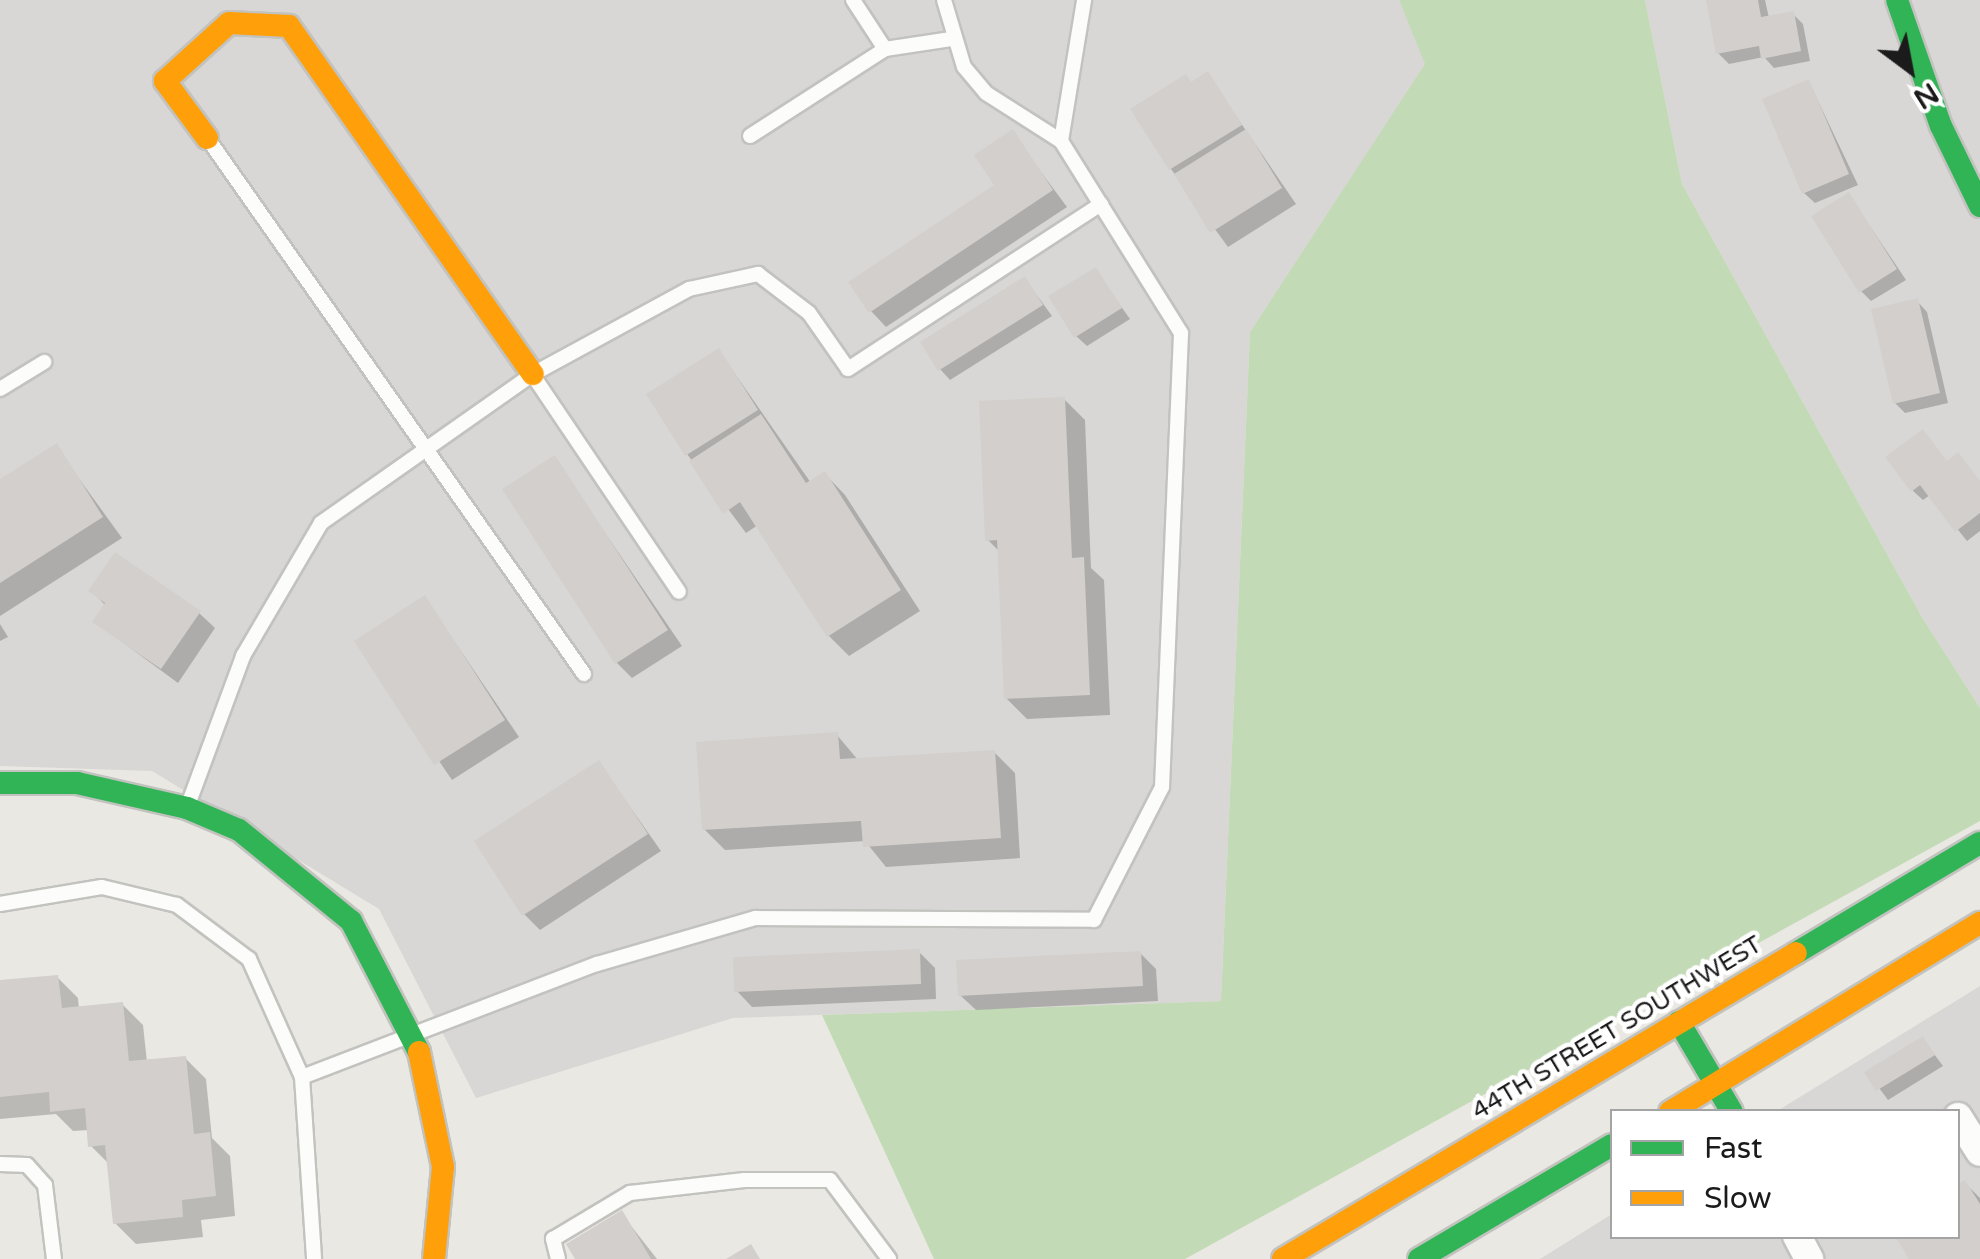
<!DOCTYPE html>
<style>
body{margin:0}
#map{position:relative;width:1980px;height:1259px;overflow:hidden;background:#eae8e3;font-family:"Varela Round",sans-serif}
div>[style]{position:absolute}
.residential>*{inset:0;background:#d9d7d5}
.forest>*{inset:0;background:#c3dab7}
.shadow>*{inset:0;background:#0003}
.building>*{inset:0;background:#d2cfcc}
.roads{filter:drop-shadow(2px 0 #c2c2bf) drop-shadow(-2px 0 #c2c2bf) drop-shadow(0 2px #c2c2bf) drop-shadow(0 -2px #c2c2bf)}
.lane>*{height:14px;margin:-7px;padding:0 7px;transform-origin:7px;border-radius:7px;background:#fcfcfb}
.street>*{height:28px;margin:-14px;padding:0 14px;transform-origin:14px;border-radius:14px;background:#fcfcfb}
.fast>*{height:22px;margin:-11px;padding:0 11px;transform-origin:11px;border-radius:11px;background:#30b455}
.slow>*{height:22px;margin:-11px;padding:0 11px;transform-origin:11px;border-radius:11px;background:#ff9f0a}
span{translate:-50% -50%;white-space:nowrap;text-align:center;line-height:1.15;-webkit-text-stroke:9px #fff;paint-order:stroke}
.street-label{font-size:25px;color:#1b1b1b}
.legend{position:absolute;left:1610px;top:1109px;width:350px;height:130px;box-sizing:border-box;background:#fff;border:2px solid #a4a4a4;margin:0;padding:12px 18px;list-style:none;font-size:30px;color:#1b1b1b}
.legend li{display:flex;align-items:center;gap:20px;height:50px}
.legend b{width:50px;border:2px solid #a4a4a4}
.north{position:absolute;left:1860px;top:20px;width:100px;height:100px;-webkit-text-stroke:8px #fff;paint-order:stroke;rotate:148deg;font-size:28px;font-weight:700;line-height:40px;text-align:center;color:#1b1b1b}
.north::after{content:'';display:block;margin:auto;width:35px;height:45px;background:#1b1b1b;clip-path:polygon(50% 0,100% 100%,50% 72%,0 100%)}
</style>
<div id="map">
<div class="residential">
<i style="clip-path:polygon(0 0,1399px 0,1426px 64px,1250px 332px,1221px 1001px,733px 1018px,476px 1098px,379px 909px,152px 771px,0 766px)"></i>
<i style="clip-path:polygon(1645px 0,1980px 0,1980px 708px,1922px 617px,1682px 184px)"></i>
<i style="clip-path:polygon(1980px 986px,1980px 1259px,1540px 1259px,1612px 1214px,1612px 1236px,1958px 1236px,1958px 1112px,1777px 1111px)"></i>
</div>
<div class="forest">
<i style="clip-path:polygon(1399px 0,1645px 0,1682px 184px,1922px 617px,1980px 708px,1980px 821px,1185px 1259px,934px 1259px,822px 1015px,1221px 1001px,1250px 332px,1425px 64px)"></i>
</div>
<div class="shadow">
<i style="clip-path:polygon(1709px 0,1765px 0,1769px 18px,1793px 14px,1803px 24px,1810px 61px,1774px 68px,1764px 57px,1729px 64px,1718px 53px)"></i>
<i style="clip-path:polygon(1208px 75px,1296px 204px,1228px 247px,1171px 169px,1192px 84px)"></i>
<i style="clip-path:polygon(1809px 82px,1858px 185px,1815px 203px,1804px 193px)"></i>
<i style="clip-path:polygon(1012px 133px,1067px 207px,886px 327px,871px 311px,997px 186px)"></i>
<i style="clip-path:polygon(1849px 195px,1906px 280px,1871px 301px,1861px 291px)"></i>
<i style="clip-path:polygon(1095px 270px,1130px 319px,1087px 346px,1076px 336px)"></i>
<i style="clip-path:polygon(1025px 279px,1052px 316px,950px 380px,940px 369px)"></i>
<i style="clip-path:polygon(1917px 301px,1927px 312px,1948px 403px,1905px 413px,1895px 403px)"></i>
<i style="clip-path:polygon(719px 351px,811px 483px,825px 474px,845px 495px,920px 611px,849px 656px,829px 636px,758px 525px,746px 533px,687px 454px)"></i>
<i style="clip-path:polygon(1064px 399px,1085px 420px,1091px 568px,1104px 580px,1110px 715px,1027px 719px,1006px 698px,1000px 552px,987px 539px)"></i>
<i style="clip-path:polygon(56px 447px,122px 538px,0 616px,0 482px)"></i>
<i style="clip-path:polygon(554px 458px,682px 646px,632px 678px,617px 663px)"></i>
<i style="clip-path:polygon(1948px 463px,1980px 481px,1980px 531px,1967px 541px,1930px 495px,1923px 500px,1912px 490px)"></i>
<i style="clip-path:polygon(92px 591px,199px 613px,215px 628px,178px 683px,95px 622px,106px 606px)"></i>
<i style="clip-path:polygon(425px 598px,519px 737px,452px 780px,358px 642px)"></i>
<i style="clip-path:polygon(0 624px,8px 637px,0 641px)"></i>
<i style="clip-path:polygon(837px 735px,858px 760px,994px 752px,1015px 773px,1020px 858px,886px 867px,865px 841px,725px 850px,704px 829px)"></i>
<i style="clip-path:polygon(599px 763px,661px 851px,540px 930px,524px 914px)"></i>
<i style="clip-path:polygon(919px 952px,935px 968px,936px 999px,752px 1007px,737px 991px)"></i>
<i style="clip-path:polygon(1140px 953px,1156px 969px,1158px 1001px,976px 1010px,960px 995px)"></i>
<i style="clip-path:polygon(57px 977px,78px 998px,79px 1009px,122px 1004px,143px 1025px,147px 1062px,185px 1058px,206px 1079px,212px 1138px,230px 1156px,235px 1216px,201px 1220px,203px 1237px,136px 1244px,115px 1223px,110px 1165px,91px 1146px,89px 1130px,73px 1131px,56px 1114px,0 1119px,0 983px)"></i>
<i style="clip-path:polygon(1923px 1039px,1943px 1066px,1888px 1100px,1868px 1073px)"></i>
<i style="clip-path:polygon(1965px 1183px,1980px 1198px,1980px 1259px,1912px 1259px,1958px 1236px,1958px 1187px)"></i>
<i style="clip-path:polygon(621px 1213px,657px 1259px,578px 1259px)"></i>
</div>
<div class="building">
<i style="clip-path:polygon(1706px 0,1758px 0,1761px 17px,1794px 11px,1801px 51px,1761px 59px,1759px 46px,1716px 54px)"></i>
<i style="clip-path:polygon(1208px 71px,1242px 125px,1169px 170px,1130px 109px,1186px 74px,1191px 82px)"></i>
<i style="clip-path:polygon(1809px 79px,1849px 174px,1802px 194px,1762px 99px)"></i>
<i style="clip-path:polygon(1013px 129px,1053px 190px,869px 313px,848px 282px,994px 185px,974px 155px)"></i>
<i style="clip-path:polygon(1246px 129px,1282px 188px,1210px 233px,1174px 174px)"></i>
<i style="clip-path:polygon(1849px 192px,1897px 269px,1859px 293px,1811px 216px)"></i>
<i style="clip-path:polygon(1096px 267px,1122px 308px,1074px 338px,1048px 296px)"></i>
<i style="clip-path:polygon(1025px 276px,1043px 305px,938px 371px,920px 342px)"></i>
<i style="clip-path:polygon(1918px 298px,1940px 393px,1893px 404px,1871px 309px)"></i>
<i style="clip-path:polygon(719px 348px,758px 410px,685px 456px,646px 394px)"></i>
<i style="clip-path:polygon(1065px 397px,1072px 558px,1084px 557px,1090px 695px,1004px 699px,997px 540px,985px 541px,979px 401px)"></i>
<i style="clip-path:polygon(761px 414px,806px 483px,825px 471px,901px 590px,827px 637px,740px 502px,723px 514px,689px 461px)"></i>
<i style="clip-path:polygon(1923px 429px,1947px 461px,1958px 452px,1980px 481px,1980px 513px,1955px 532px,1920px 485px,1911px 492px,1885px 457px)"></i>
<i style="clip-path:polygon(57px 443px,103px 517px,0 583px,0 479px)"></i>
<i style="clip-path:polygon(555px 455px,668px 630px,615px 664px,502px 489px)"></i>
<i style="clip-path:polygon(115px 552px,201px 611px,161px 669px,92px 622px,105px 603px,88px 591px)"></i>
<i style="clip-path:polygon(425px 595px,505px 720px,434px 765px,354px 641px)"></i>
<i style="clip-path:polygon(838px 732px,840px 759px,995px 750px,1001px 838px,863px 847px,861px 821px,702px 830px,696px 742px)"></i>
<i style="clip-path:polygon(599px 760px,648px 834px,522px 916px,474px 841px)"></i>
<i style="clip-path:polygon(920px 949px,921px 984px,734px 992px,733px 957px)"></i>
<i style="clip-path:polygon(1141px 951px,1143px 986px,958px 996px,956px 960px)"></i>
<i style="clip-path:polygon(58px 975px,62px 1008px,123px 1002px,129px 1061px,186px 1056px,194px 1134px,210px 1132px,216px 1196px,182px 1200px,183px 1217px,113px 1224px,105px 1145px,88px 1147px,85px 1108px,50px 1112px,49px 1092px,0 1097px,0 980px)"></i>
<i style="clip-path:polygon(1923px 1036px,1935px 1055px,1876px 1091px,1864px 1072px)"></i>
<i style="clip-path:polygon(1965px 1180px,1980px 1204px,1980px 1259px,1909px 1259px,1895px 1236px,1958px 1236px,1958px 1184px)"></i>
<i style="clip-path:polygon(622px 1210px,651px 1259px,575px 1259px,566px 1244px)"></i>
<i style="clip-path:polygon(751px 1244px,760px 1259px,726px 1259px)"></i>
</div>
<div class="roads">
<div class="lane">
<i style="left:853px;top:0;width:59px;rotate:56.9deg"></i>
<i style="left:750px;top:136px;width:161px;rotate:-32.8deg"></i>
<i style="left:885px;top:49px;width:67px;rotate:-8.6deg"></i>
<i style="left:208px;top:139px;width:654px;rotate:54.9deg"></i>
<i style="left:1061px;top:141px;width:143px;rotate:-80.7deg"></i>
<i style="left:534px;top:377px;width:259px;rotate:56deg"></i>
<i style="left:0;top:389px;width:52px;rotate:-31.5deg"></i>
<i style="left:188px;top:805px;width:159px;rotate:-69.7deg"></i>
<i style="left:243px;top:656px;width:154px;rotate:-59.6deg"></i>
<i style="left:321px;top:523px;width:259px;rotate:-35.1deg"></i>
<i style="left:533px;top:374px;width:178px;rotate:-28.6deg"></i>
<i style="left:689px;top:289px;width:71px;rotate:-12.3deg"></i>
<i style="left:758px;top:274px;width:64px;rotate:37.4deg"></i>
<i style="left:809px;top:313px;width:68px;rotate:55.1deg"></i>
<i style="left:848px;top:369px;width:302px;rotate:-33.1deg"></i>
<i style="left:0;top:904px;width:103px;rotate:-9.5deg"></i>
<i style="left:102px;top:887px;width:77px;rotate:13.5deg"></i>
<i style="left:177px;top:905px;width:90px;rotate:36.9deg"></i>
<i style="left:249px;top:959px;width:129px;rotate:65.8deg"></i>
<i style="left:302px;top:1077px;width:182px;rotate:86.2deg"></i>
<i style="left:302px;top:1077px;width:316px;rotate:-21deg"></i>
<i style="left:597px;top:964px;width:165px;rotate:-16.2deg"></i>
<i style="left:755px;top:918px;width:339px;rotate:0.3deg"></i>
<i style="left:1094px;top:920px;width:149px;rotate:-62.9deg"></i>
<i style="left:1162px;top:787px;width:454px;rotate:-87.6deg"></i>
<i style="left:1181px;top:333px;width:226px;rotate:-122deg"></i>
<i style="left:1061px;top:141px;width:89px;rotate:-147.4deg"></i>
<i style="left:986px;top:93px;width:34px;rotate:-130deg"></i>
<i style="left:964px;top:67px;width:70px;rotate:-106.6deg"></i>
<i style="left:0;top:1164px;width:27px;rotate:2deg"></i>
<i style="left:27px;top:1165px;width:27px;rotate:48deg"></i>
<i style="left:45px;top:1185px;width:75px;rotate:83.1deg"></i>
<i style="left:558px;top:1259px;width:21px;rotate:-104deg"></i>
<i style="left:553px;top:1239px;width:90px;rotate:-30.9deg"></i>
<i style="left:630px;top:1193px;width:115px;rotate:-6.5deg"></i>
<i style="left:744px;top:1180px;width:86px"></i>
<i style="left:830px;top:1180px;width:99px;rotate:53.2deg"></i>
</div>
<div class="street">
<i style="left:1958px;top:1117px;width:41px;rotate:57.8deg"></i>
<i style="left:1797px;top:1236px;width:26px;rotate:62deg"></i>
</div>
<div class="fast">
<i style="left:1897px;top:0;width:133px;rotate:70.8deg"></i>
<i style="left:1941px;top:126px;width:89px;rotate:64deg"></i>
<i style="left:0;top:783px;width:77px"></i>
<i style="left:77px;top:783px;width:113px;rotate:12.8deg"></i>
<i style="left:187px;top:808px;width:56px;rotate:22.9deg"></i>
<i style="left:239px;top:830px;width:144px;rotate:39.1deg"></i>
<i style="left:351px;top:921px;width:148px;rotate:62.6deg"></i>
<i style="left:1796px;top:953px;width:214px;rotate:-30.9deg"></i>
<i style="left:1679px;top:1022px;width:104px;rotate:59.5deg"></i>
<i style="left:1419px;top:1259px;width:224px;rotate:-30.6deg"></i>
</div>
<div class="slow">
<i style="left:207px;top:138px;width:71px;rotate:-126.4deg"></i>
<i style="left:165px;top:81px;width:86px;rotate:-42.2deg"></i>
<i style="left:229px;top:23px;width:60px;rotate:2.9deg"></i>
<i style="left:289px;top:26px;width:425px;rotate:55deg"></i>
<i style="left:419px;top:1052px;width:117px;rotate:78.2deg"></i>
<i style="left:443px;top:1167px;width:92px;rotate:95.6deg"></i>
<i style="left:1670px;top:1112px;width:363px;rotate:-31.4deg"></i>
<i style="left:1283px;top:1259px;width:597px;rotate:-30.82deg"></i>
</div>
</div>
<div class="street-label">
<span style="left:1617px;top:1028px;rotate:-31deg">44TH STREET SOUTHWEST</span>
</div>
<ul class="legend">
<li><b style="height:12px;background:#30b455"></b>Fast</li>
<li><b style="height:12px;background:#ff9f0a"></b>Slow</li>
</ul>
<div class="north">N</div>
</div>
